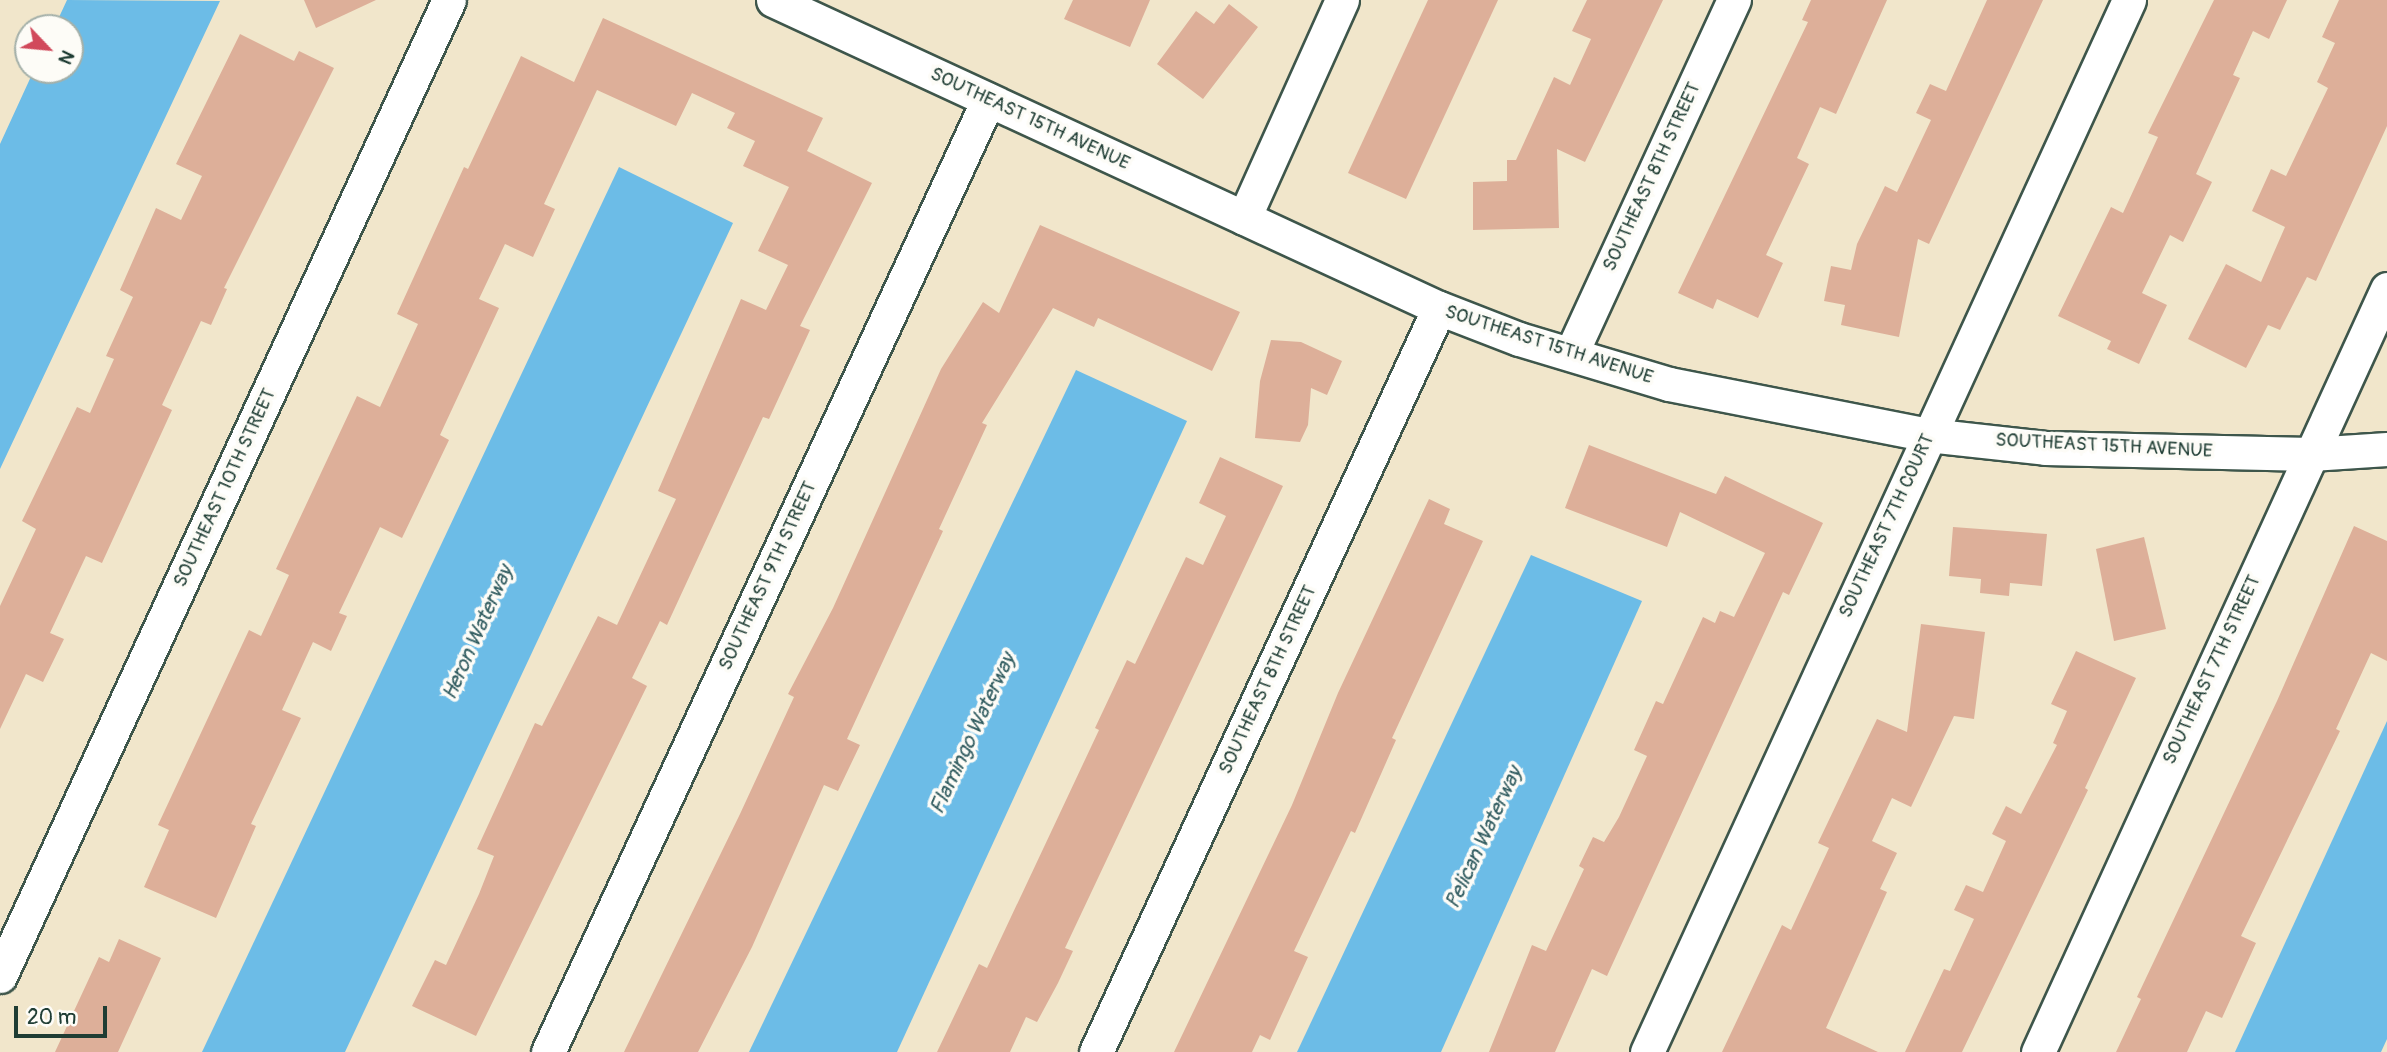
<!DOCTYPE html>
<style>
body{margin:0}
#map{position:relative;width:2387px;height:1052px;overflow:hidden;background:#f1e6cb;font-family:Pangolin,sans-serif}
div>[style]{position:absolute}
.water>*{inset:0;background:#6cbce7}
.building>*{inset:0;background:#ddaf99}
.roads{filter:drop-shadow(2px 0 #3e564b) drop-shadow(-2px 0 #3e564b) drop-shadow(0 2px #3e564b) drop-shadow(0 -2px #3e564b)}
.street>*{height:33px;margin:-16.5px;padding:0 16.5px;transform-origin:16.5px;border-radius:16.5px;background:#fff}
span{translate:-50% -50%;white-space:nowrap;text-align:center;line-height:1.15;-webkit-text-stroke:7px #fdfcf7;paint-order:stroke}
.street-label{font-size:19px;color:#1f3d34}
.water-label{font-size:21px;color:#325d61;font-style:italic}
.north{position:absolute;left:14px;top:14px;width:70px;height:70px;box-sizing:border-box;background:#fdfcf7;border:2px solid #a4b0a9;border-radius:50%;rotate:116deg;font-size:19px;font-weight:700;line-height:28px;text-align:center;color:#1f3d34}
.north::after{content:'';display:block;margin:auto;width:24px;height:32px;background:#d1495b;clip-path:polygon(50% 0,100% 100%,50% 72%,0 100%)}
.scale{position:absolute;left:14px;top:1006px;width:93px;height:32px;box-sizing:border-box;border:4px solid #1f3d34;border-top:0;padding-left:9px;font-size:21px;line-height:24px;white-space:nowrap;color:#1f3d34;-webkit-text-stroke:5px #fdfcf7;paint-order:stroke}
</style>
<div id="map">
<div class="water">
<i style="clip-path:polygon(67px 0,220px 1px,0 469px,0 144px,34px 70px,70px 70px,70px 28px,54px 28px)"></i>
<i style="clip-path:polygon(619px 167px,733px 223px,345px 1052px,202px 1052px)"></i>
<i style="clip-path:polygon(1076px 370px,1187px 421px,897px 1052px,749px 1052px)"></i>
<i style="clip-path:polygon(1531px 555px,1642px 601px,1441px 1052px,1297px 1052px)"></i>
<i style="clip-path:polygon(2387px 721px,2387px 1039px,2381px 1052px,2235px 1052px)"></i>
</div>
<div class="building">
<i style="clip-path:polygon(304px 0,376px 0,316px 28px)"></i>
<i style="clip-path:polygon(1073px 0,1150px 0,1130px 47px,1064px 19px)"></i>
<i style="clip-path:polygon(1428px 0,1498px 0,1406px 199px,1348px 173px)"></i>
<i style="clip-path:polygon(1587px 0,1663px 0,1585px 162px,1557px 149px,1559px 228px,1473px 230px,1473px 182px,1507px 181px,1507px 160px,1516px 160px,1554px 77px,1570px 85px,1591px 39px,1572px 31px)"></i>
<i style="clip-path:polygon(1811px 0,1887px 0,1836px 114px,1820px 107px,1797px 158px,1809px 164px,1766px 255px,1783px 263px,1758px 318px,1717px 299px,1713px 309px,1678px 293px,1808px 22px,1802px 20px)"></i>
<i style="clip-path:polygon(1987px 0,2043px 0,1929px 244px,1918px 239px,1899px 337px,1841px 325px,1845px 305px,1824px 301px,1831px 266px,1851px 270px,1857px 244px,1885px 186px,1897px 192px,1931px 120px,1916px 113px,1930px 84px,1946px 91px)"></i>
<i style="clip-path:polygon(2214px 0,2287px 0,2269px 39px,2253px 31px,2233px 75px,2240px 78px,2196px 174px,2212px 182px,2183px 242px,2170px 235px,2142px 293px,2167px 305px,2139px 364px,2107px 349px,2111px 341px,2058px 316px,2111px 207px,2123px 213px,2158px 137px,2148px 133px)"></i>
<i style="clip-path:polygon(2339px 0,2387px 0,2387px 126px,2316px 281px,2307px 277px,2280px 330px,2268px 325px,2246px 368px,2188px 339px,2226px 264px,2261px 282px,2285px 227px,2252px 211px,2271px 169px,2286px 176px,2328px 88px,2317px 82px,2335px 43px,2322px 37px)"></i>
<i style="clip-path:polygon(1229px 4px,1258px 27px,1203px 99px,1157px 64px,1196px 11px,1214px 24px)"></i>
<i style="clip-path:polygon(603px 18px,823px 118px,807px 151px,872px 183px,800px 326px,810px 330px,769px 419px,763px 417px,667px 625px,660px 621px,632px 678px,647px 686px,476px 1036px,412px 1006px,435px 960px,446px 965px,479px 894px,494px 856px,477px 849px,535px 723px,542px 726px,598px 616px,617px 625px,676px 499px,658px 491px,741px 299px,766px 310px,788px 265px,758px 251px,789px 187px,743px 166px,755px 141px,727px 128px,735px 113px,692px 93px,676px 126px,597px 90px,544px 204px,555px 209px,533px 257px,505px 244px,479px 299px,499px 308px,440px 435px,449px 440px,402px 538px,380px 527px,339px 613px,347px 616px,331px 651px,313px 642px,282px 710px,301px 718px,251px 824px,256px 826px,216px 918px,144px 887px,169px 830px,158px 825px,249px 630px,261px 636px,289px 575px,276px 569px,357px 396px,380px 407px,418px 324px,397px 314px,464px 167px,468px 169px,521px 56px,574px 82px)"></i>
<i style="clip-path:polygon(240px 34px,294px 61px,299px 51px,334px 68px,224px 288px,227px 289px,211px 325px,201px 321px,162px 405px,172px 410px,102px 563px,86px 556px,50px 633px,64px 639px,43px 682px,26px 674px,0 729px,0 606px,36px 529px,22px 521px,77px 407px,90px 413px,114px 359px,106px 356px,133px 297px,120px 290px,156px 208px,181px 220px,202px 176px,176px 164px)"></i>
<i style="clip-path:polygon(1040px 225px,1240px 312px,1212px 371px,1098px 318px,1094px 327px,1053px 308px,982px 423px,987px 425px,939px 529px,943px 531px,847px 739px,860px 745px,838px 791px,824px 785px,752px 947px,698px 1052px,624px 1052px,740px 814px,794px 697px,788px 694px,833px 608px,941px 369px,983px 302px,999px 313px)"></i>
<i style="clip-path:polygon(1271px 340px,1301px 342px,1342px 361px,1327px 395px,1311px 388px,1308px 425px,1300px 442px,1255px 438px,1260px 381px)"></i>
<i style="clip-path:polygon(1589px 445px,1716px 494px,1725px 476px,1823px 523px,1789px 595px,1783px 592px,1607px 976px,1592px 969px,1555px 1052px,1489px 1052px,1532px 945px,1546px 951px,1584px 869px,1579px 866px,1593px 837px,1604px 842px,1619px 817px,1647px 756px,1634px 750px,1656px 701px,1663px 704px,1703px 617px,1715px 623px,1720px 611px,1734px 617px,1765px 553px,1680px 512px,1667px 547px,1565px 508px)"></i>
<i style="clip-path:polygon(1220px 457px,1283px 486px,1065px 948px,1073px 951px,1058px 983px,1037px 1022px,1026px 1017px,1010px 1052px,937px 1052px,979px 964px,987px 968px,1099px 730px,1095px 728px,1127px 660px,1135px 664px,1186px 557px,1203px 565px,1226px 516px,1199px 503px)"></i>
<i style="clip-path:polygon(1429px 499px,1450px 509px,1444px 524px,1483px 541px,1392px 738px,1396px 740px,1355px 833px,1351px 831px,1294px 951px,1308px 957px,1270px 1040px,1260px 1035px,1252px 1052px,1174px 1052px,1292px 805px,1338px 693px)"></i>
<i style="clip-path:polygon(2354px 526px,2387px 541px,2387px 661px,2371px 653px,2336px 729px,2340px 731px,2241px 936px,2256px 943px,2222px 1018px,2206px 1011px,2187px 1052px,2116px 1052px,2141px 999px,2137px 997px,2277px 701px)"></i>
<i style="clip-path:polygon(1953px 527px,2047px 534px,2042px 586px,2010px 583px,2009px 596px,1980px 593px,1981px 579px,1949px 576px)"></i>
<i style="clip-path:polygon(2144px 537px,2166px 629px,2114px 641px,2096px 549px)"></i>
<i style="clip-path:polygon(1921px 624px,1985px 632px,1974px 719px,1954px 716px,1911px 807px,1892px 798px,1872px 841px,1897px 853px,1880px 889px,1887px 892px,1826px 1028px,1878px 1052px,1722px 1052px,1782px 925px,1791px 930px,1829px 848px,1818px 843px,1877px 719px,1907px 732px)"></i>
<i style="clip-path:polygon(2076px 651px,2136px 678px,2085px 788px,2088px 790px,1962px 1052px,1905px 1052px,1944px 969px,1950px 971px,1974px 919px,1954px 910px,1966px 885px,1983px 892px,2006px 841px,1992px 834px,2006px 806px,2021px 814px,2057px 745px,2053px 743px,2067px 711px,2051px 704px)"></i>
<i style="clip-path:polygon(119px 939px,161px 958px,118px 1052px,55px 1052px,99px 957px,109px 962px)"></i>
</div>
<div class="roads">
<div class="street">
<i style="left:773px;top:0;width:734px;rotate:24.82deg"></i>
<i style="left:1439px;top:308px;width:86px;rotate:21.2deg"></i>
<i style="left:1519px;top:339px;width:157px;rotate:16.7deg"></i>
<i style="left:1669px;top:384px;width:264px;rotate:11.1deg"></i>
<i style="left:1928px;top:435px;width:118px;rotate:6.3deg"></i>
<i style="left:2045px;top:448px;width:266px;rotate:1.3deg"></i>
<i style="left:2311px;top:454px;width:76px;rotate:-3.8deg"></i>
<i style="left:1244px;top:218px;width:239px;rotate:-65.8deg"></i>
<i style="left:1571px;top:354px;width:390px;rotate:-65.3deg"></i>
<i style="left:0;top:976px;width:1074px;rotate:-65.3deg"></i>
<i style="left:548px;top:1052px;width:1049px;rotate:-65.19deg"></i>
<i style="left:1096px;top:1052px;width:819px;rotate:-65.25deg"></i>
<i style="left:1647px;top:1052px;width:1157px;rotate:-65.38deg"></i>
<i style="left:2038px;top:1052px;width:839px;rotate:-65.42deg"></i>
</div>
</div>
<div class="street-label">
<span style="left:1030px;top:119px;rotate:25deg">SOUTHEAST 15TH AVENUE</span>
<span style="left:1652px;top:177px;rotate:-65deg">SOUTHEAST 8TH STREET</span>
<span style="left:1549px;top:345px;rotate:18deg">SOUTHEAST 15TH AVENUE</span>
<span style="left:2104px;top:446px;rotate:3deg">SOUTHEAST 15TH AVENUE</span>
<span style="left:225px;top:488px;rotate:-65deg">SOUTHEAST 10TH STREET</span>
<span style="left:1887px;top:526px;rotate:-65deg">SOUTHEAST 7TH COURT</span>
<span style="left:768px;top:576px;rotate:-65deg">SOUTHEAST 9TH STREET</span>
<span style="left:2212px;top:670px;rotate:-65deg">SOUTHEAST 7TH STREET</span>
<span style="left:1268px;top:680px;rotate:-65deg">SOUTHEAST 8TH STREET</span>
</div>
<div class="water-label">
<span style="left:478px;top:633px;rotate:-66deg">Heron Waterway</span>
<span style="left:973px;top:734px;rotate:-65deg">Flamingo Waterway</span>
<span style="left:1484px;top:838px;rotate:-65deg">Pelican Waterway</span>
</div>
<div class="north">N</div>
<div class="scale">20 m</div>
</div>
